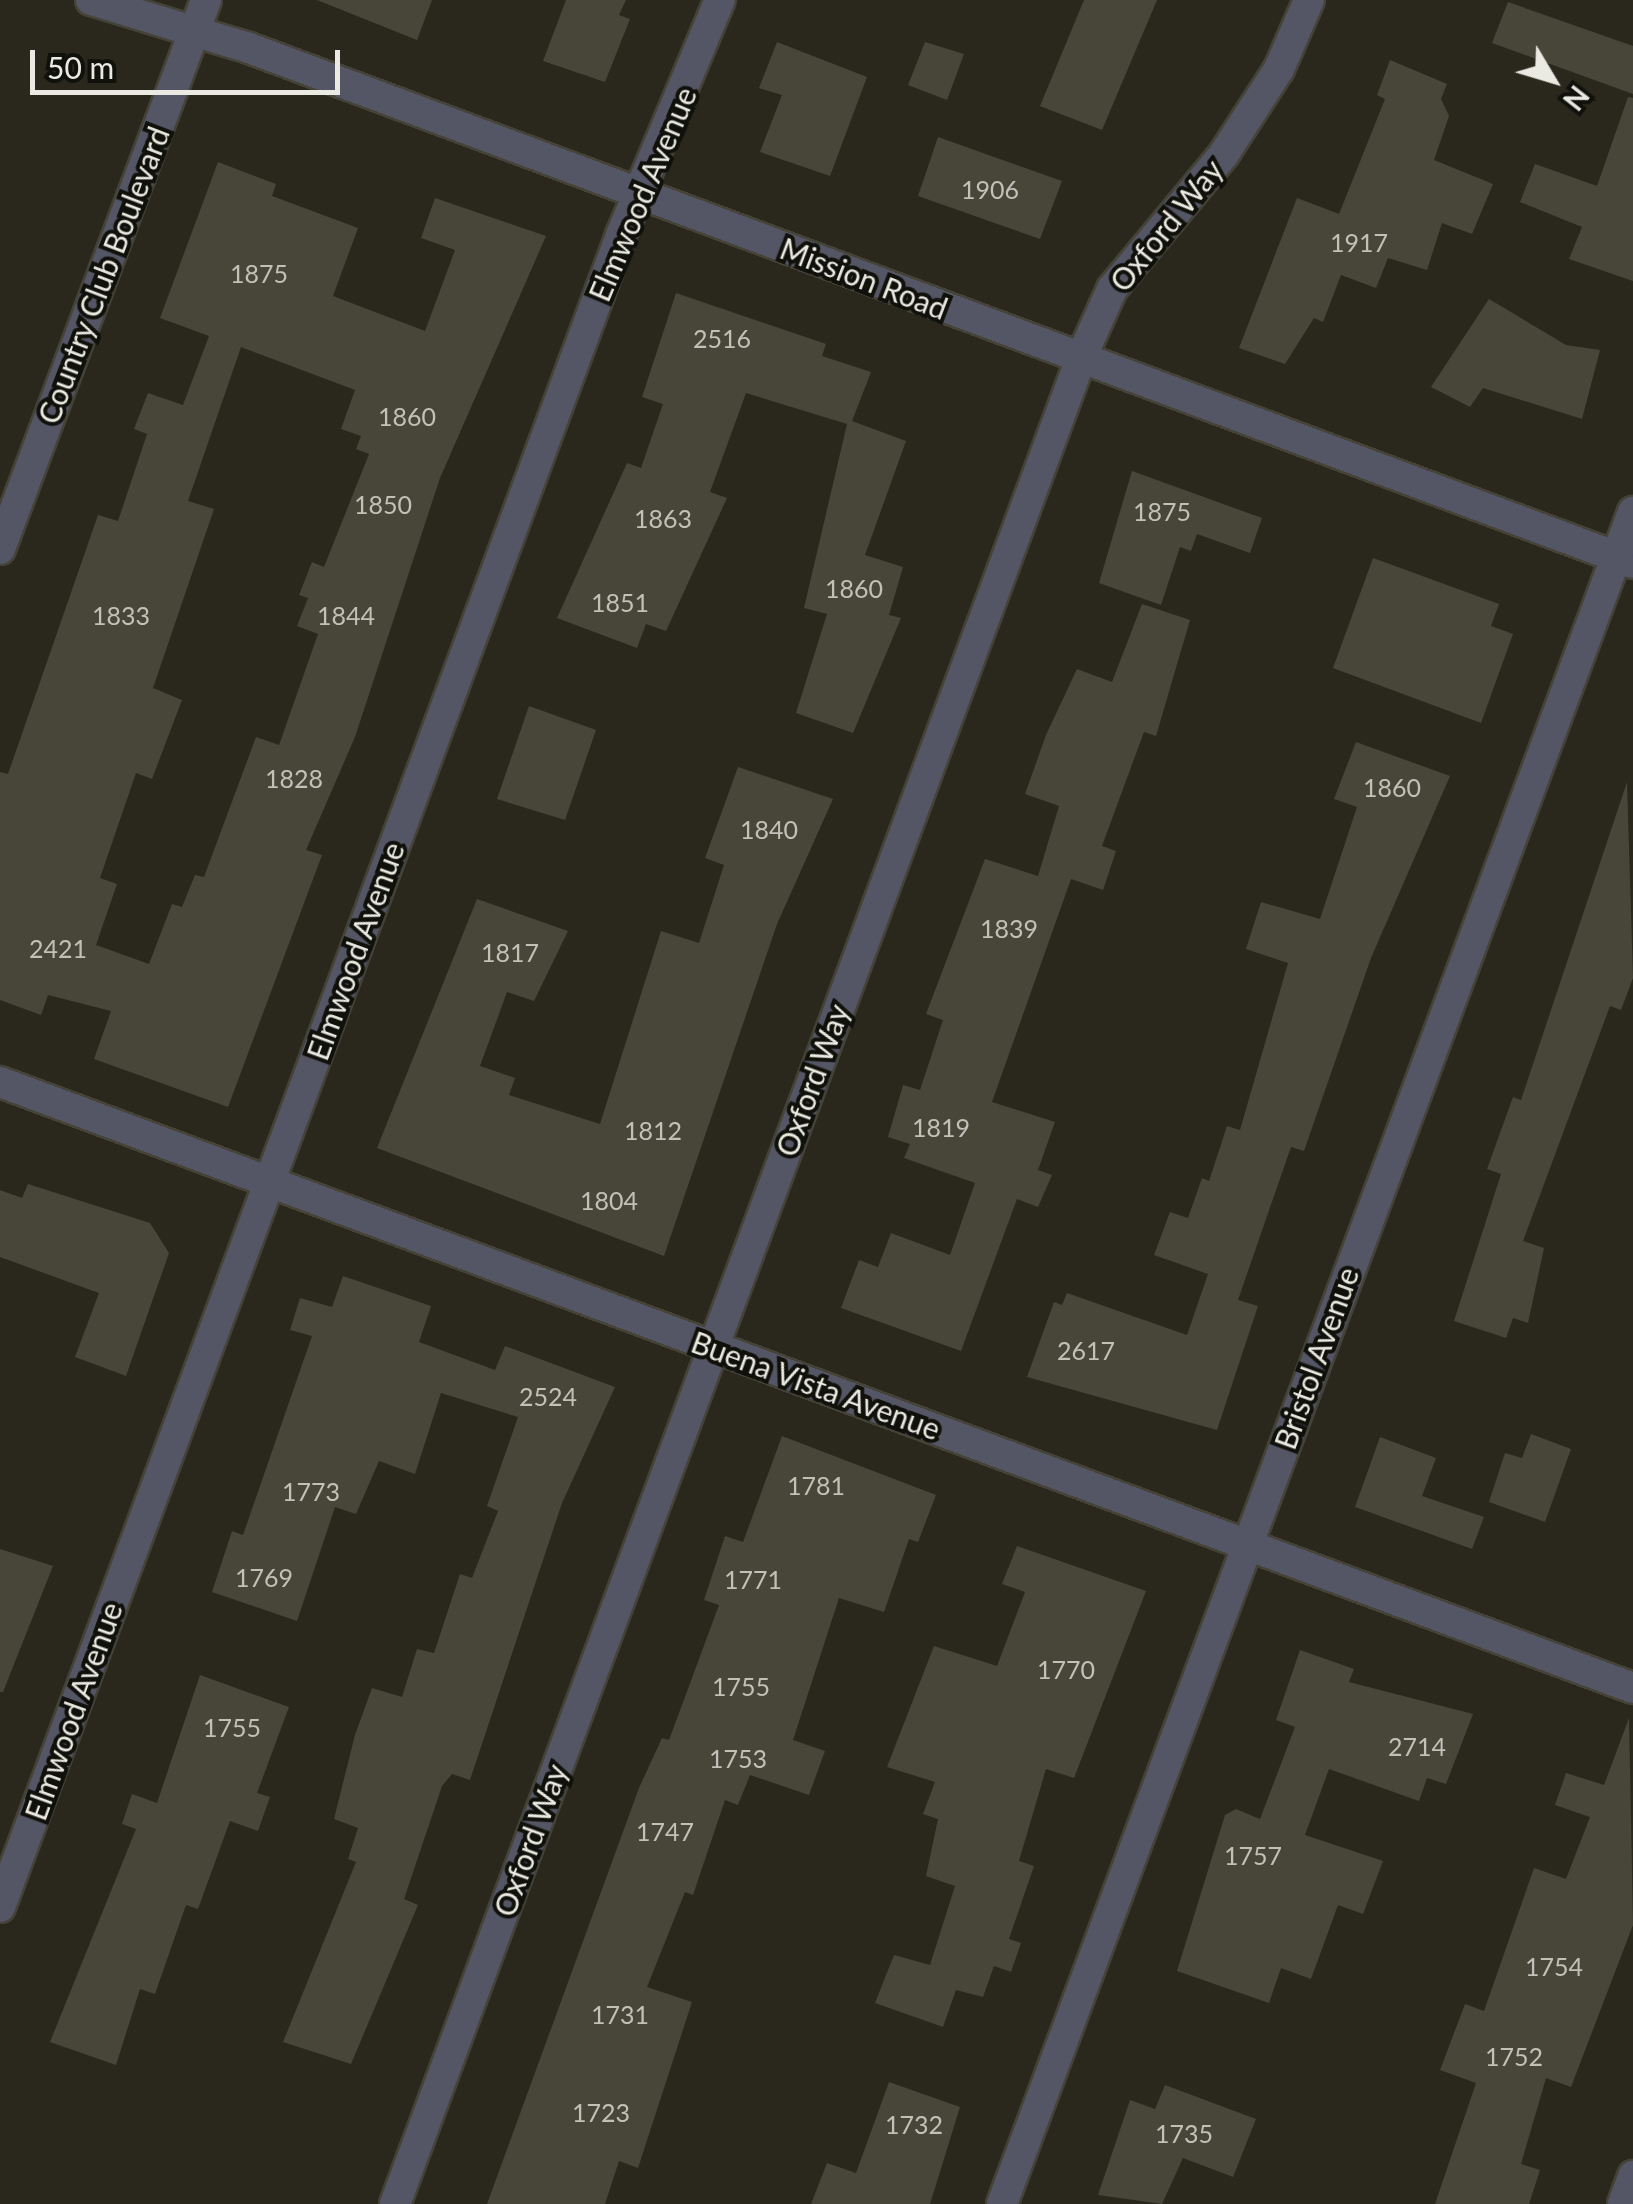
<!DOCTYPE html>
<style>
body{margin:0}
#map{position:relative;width:1633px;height:2204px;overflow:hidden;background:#2a281c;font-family:Lato,sans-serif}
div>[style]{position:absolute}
.building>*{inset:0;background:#484639}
.roads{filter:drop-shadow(2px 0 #454338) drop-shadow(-2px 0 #454338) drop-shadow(0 2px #454338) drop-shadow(0 -2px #454338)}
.minor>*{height:30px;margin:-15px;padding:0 15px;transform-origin:15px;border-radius:15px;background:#545565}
span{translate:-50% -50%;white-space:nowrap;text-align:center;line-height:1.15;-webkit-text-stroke:8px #11110b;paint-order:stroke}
.number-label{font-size:25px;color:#c2c1b8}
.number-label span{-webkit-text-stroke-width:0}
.street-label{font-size:30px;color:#eaeae2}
.north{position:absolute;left:1503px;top:30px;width:100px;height:100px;-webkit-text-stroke:8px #11110b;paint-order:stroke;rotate:128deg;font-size:28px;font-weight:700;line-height:40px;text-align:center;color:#eaeae2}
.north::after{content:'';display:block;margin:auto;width:35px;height:45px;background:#eaeae2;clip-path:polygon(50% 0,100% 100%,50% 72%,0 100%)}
.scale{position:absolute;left:30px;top:50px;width:310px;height:45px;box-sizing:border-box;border:5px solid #eaeae2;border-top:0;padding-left:12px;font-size:30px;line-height:35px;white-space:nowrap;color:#eaeae2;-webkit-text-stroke:8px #11110b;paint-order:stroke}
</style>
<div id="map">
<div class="building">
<i style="clip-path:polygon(317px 0,432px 0,417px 40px)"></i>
<i style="clip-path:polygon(566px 0,626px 0,619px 15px,630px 19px,605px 82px,543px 61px)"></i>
<i style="clip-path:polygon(1084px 0,1157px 0,1102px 130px,1040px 106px)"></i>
<i style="clip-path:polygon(1508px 2px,1633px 46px,1633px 94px,1492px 43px)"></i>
<i style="clip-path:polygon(777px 42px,867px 77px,830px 176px,760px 152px,782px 95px,759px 88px)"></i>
<i style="clip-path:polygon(925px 42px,964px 54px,947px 100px,908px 85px)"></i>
<i style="clip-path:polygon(1390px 60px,1447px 84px,1441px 99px,1449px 116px,1434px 160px,1493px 184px,1472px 234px,1442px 223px,1427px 270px,1388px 258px,1376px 288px,1341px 275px,1323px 322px,1314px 318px,1285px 364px,1239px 348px,1297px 198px,1339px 214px,1385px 99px,1377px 95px)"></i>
<i style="clip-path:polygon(1628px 97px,1633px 98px,1633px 281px,1569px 259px,1582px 227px,1520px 202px,1535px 164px,1597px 186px)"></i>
<i style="clip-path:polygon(938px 137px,1062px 181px,1040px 239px,918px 196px)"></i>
<i style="clip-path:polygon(evenodd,218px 162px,276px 184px,272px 196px,358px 228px,333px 296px,425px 331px,455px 250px,421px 238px,435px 198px,546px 236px,440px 478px,355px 737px,306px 850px,322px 855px,228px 1107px,94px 1059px,111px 1011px,48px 995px,41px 1015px,0 1000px,0 772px,8px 774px,98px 515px,118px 521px,147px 434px,134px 429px,148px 393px,183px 405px,209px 336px,160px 318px,218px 162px,241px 347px,355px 390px,341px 429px,361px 436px,356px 449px,369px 454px,324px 567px,312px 562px,299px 595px,308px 598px,297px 626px,318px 634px,279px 745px,256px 737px,204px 877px,195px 875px,182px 907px,172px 904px,149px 964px,96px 945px,117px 884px,100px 878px,136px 773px,152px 779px,182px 700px,153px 688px,214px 509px,188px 501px,241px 347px)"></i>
<i style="clip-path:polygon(676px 293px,826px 344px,822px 356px,871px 372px,852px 421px,906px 441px,865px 555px,903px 567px,889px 615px,901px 618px,853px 733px,796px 713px,827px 614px,804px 608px,847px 424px,746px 393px,710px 492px,727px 498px,666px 631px,646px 624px,637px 648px,557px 618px,627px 463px,641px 468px,663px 404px,642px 397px)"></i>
<i style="clip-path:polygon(1489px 299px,1566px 345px,1600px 350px,1582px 419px,1483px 388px,1470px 407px,1431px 387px)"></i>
<i style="clip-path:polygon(1132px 471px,1262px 518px,1250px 553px,1197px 534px,1191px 551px,1180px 547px,1161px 605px,1099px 583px)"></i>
<i style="clip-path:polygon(1373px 558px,1499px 604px,1491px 626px,1513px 634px,1481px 723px,1333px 668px)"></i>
<i style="clip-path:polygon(1142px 604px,1190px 620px,1156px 736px,1144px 732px,1102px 846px,1116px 851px,1103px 890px,1071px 879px,992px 1102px,1055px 1122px,1038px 1170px,1052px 1175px,1038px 1207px,1017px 1199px,961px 1351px,841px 1308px,859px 1260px,878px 1267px,891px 1233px,950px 1255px,975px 1183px,904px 1158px,910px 1144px,888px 1137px,903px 1085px,920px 1090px,943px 1020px,926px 1014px,985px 859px,1038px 876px,1059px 806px,1025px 794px,1046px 735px,1077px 669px,1112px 682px)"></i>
<i style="clip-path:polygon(529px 706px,596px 730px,565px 820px,497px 799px)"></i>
<i style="clip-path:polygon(1356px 742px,1450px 776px,1371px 958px,1304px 1151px,1291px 1147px,1238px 1300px,1258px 1306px,1217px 1430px,1027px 1377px,1054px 1302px,1062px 1305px,1067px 1293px,1187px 1335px,1208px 1274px,1154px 1255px,1170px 1212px,1188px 1218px,1202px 1178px,1209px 1181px,1227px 1126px,1240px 1130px,1288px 963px,1246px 949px,1261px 902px,1320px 919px,1357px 807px,1334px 799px)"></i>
<i style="clip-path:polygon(738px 767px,833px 799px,777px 924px,664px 1256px,377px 1148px,477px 899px,568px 931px,534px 1001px,507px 992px,480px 1066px,515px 1078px,509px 1095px,600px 1124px,661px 931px,699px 943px,724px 865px,705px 858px)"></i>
<i style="clip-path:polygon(1627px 782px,1633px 978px,1621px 1010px,1610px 1006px,1523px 1241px,1544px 1248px,1528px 1323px,1513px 1318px,1506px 1338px,1454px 1321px,1501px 1174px,1487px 1169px,1513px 1097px,1521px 1100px)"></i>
<i style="clip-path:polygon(28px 1184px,150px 1223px,169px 1253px,126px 1376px,75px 1357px,99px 1293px,0 1257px,0 1190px,22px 1198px)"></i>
<i style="clip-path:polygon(343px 1276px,431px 1306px,419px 1342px,495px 1370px,505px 1346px,615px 1387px,562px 1503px,470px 1780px,452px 1774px,442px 1786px,404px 1899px,418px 1905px,351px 2064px,283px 2042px,356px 1862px,348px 1859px,358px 1828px,334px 1819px,355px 1735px,372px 1688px,402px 1697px,417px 1649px,434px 1653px,460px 1574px,472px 1578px,498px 1511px,487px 1506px,518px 1417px,441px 1393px,415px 1474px,379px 1461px,356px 1514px,335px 1507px,297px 1621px,212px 1592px,232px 1531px,243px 1535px,312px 1336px,290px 1330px,300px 1298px,332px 1307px)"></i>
<i style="clip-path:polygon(1531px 1434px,1571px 1449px,1545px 1522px,1489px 1502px,1505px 1453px,1522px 1458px)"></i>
<i style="clip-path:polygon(782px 1436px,936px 1495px,918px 1542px,909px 1539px,884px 1612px,839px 1598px,793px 1740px,825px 1751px,809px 1795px,750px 1775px,738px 1805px,725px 1800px,693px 1895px,685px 1892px,647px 1987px,692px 2002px,638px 2168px,619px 2161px,605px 2204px,487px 2204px,639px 1788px,662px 1738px,669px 1740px,719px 1605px,704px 1600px,725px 1536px,743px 1542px)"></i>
<i style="clip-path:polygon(1380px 1437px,1436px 1458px,1422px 1496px,1484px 1517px,1472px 1549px,1355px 1507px)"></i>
<i style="clip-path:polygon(1017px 1546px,1146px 1591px,1074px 1778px,1046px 1769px,1019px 1861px,1034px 1866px,1009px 1939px,1021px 1943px,1011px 1972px,994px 1966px,983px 1997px,956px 1990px,943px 2027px,875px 2003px,894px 1955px,930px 1965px,955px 1886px,926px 1876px,938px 1819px,923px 1814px,935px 1782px,887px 1767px,934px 1646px,997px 1666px,1025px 1592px,1002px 1584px)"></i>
<i style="clip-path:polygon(0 1549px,53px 1566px,3px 1692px,0 1692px)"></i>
<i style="clip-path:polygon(1300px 1650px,1354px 1669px,1349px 1682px,1473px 1714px,1446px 1784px,1427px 1778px,1419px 1801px,1329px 1769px,1305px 1835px,1383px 1861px,1363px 1914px,1338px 1905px,1311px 1979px,1281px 1968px,1269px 2003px,1177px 1971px,1225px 1815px,1236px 1809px,1260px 1819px,1295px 1727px,1276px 1720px)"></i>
<i style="clip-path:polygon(200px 1675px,289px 1707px,257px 1793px,270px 1797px,258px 1831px,230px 1821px,198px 1909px,186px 1905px,155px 1994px,140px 1989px,116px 2065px,50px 2042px,136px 1829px,122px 1824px,132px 1794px,157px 1803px)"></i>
<i style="clip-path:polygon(1629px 1718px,1633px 1925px,1571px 2087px,1546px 2078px,1521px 2164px,1540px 2170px,1529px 2204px,1435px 2204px,1476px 2083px,1440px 2070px,1465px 2004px,1484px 2011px,1534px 1868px,1566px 1879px,1590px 1817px,1555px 1805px,1566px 1773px,1604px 1785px)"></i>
<i style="clip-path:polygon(889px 2082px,960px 2107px,930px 2204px,811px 2204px,827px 2163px,856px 2173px)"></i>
<i style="clip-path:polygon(1165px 2085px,1256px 2119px,1233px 2177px,1183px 2158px,1162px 2204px,1098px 2195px,1130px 2100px,1155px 2109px)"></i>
</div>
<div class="roads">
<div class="minor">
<i style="left:91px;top:0;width:165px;rotate:16.9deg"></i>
<i style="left:249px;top:48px;width:1477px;rotate:20.41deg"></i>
<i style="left:0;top:549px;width:586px;rotate:-69.43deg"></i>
<i style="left:0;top:1082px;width:1742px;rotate:20.36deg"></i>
<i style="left:0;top:1907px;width:1784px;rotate:-69.62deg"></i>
<i style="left:621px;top:235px;width:255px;rotate:-67.2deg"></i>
<i style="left:395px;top:2204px;width:1969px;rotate:-69.61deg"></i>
<i style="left:1081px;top:358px;width:76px;rotate:-65.8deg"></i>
<i style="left:1112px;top:289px;width:175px;rotate:-50.3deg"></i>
<i style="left:1224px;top:154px;width:101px;rotate:-57.1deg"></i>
<i style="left:1279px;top:69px;width:75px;rotate:-66.5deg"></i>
<i style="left:1002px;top:2204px;width:1806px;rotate:-69.55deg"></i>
<i style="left:1623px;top:2204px;width:30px;rotate:-70deg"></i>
</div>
</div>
<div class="number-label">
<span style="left:990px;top:189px">1906</span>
<span style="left:1359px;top:242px">1917</span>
<span style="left:259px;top:273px">1875</span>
<span style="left:722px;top:338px">2516</span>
<span style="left:407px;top:416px">1860</span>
<span style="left:383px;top:504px">1850</span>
<span style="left:1162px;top:511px">1875</span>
<span style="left:663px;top:518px">1863</span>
<span style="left:854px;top:588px">1860</span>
<span style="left:620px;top:602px">1851</span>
<span style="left:121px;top:615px">1833</span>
<span style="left:346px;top:615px">1844</span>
<span style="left:294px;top:778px">1828</span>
<span style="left:1392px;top:787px">1860</span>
<span style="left:769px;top:829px">1840</span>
<span style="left:1009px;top:928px">1839</span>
<span style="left:58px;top:948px">2421</span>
<span style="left:510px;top:952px">1817</span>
<span style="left:941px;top:1127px">1819</span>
<span style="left:653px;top:1130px">1812</span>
<span style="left:609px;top:1200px">1804</span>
<span style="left:1086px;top:1350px">2617</span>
<span style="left:548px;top:1396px">2524</span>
<span style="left:816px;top:1485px">1781</span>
<span style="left:311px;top:1491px">1773</span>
<span style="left:264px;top:1577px">1769</span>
<span style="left:753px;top:1579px">1771</span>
<span style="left:1066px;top:1669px">1770</span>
<span style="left:741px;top:1686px">1755</span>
<span style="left:232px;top:1727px">1755</span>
<span style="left:1417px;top:1746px">2714</span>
<span style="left:738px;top:1758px">1753</span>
<span style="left:665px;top:1831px">1747</span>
<span style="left:1253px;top:1855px">1757</span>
<span style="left:1554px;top:1966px">1754</span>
<span style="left:620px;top:2014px">1731</span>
<span style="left:1514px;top:2056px">1752</span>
<span style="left:601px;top:2112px">1723</span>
<span style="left:914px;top:2124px">1732</span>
<span style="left:1184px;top:2133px">1735</span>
</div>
<div class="street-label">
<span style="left:642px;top:194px;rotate:-67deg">Elmwood Avenue</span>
<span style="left:1166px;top:225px;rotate:-51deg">Oxford Way</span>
<span style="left:103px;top:275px;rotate:-69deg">Country Club Boulevard</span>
<span style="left:864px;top:278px;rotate:21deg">Mission Road</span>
<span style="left:355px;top:951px;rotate:-70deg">Elmwood Avenue</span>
<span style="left:812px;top:1080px;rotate:-70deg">Oxford Way</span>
<span style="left:1316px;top:1358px;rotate:-70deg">Bristol Avenue</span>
<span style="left:816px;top:1385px;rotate:20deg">Buena Vista Avenue</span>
<span style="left:73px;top:1711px;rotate:-70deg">Elmwood Avenue</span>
<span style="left:530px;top:1840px;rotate:-70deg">Oxford Way</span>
</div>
<div class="north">N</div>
<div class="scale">50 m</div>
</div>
